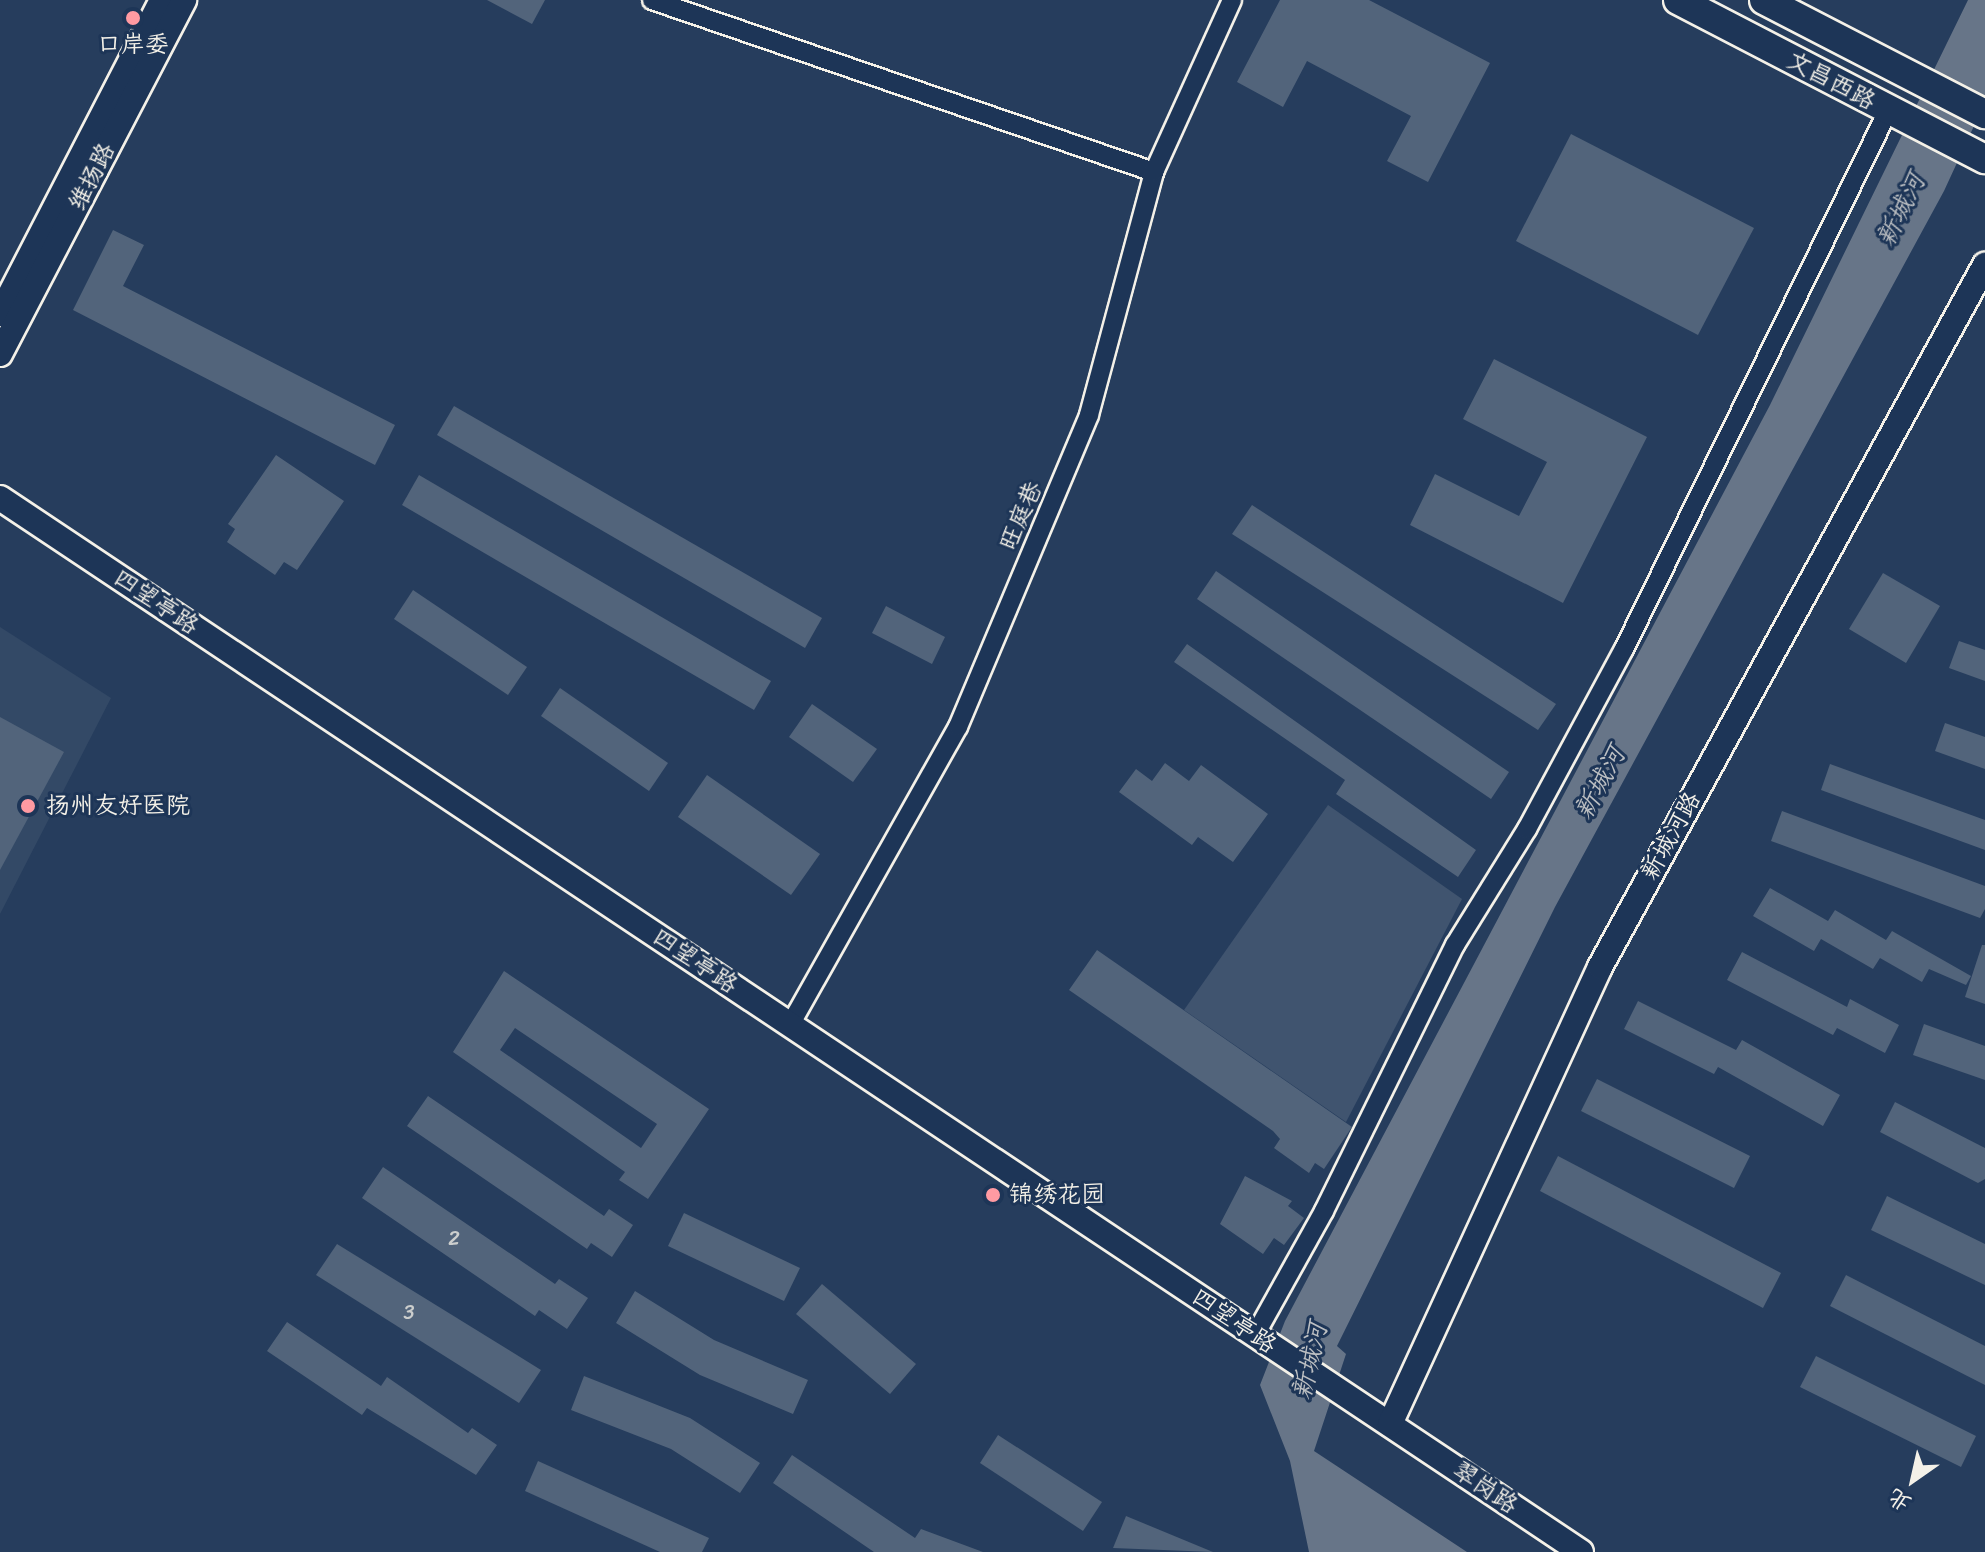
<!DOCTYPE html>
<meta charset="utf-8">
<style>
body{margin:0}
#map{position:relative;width:1985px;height:1552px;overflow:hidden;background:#263d5d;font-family:Sriracha,"LXGW WenKai TC",sans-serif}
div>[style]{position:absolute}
.built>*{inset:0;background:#334966}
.green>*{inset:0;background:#40546f}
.water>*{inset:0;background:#677588}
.building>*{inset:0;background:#52647b}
.roads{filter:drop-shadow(2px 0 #f4f1e8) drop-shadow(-2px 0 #f4f1e8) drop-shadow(0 2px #f4f1e8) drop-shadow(0 -2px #f4f1e8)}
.street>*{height:18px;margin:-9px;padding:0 9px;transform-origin:9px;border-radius:9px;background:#1d3557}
.secondary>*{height:24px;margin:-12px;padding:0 12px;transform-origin:12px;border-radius:12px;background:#1d3557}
.primary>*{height:28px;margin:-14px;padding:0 14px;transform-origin:14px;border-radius:14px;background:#1d3557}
.dots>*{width:22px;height:22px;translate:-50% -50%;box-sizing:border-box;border:4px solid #1d3557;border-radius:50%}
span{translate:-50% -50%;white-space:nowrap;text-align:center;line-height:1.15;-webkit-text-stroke:6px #1d3557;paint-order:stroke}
.number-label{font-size:20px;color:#cccecd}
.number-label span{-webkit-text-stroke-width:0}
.poi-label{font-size:24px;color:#f4f1e8}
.left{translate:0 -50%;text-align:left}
.street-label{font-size:24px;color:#f4f1e8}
.water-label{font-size:26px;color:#bcbfc2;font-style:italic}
.north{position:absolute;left:1873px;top:1440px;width:80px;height:80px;-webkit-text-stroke:6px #1d3557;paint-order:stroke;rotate:214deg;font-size:22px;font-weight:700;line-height:32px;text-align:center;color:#f4f1e8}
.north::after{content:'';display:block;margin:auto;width:28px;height:36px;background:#f4f1e8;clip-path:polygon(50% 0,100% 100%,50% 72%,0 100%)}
</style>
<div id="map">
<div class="built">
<i style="clip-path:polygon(0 627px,111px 698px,0 914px)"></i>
</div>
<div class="green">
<i style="clip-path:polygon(1328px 805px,1462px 899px,1346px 1122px,1184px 1010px)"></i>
</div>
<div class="water">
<i style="clip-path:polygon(1968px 0,1985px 0,1985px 102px,1944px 191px,1555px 907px,1337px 1346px,1346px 1354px,1314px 1451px,1467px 1552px,1309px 1552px,1290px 1461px,1260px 1385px,1285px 1321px,1770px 405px)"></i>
</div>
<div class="building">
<i style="clip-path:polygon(487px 0,545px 0,532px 24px)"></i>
<i style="clip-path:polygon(1280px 0,1369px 0,1490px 63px,1428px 182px,1387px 161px,1411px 116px,1307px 61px,1283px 107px,1237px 82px)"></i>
<i style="clip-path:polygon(1571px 134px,1754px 228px,1698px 335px,1516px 241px)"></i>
<i style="clip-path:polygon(113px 230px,144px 245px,123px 286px,395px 425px,375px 465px,73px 310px)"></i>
<i style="clip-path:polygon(1494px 359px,1647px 437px,1563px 603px,1410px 525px,1435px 474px,1519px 516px,1547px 462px,1463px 419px)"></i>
<i style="clip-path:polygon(454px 406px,822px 618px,805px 648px,437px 435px)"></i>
<i style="clip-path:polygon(276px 455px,344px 501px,297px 570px,284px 562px,275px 575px,227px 542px,235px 529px,228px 524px)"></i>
<i style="clip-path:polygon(419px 475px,771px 681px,754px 710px,402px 505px)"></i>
<i style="clip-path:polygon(1252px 505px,1556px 704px,1538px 730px,1232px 534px)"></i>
<i style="clip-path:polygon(1216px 571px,1509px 772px,1491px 799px,1197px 599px)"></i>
<i style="clip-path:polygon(1883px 573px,1940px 606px,1906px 663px,1849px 629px)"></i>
<i style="clip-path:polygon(413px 590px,527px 667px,508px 695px,394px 619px)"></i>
<i style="clip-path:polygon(886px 606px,945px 637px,932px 664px,872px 633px)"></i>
<i style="clip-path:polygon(1959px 641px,1985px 650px,1985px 681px,1949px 668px)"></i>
<i style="clip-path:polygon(1187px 644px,1476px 850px,1458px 877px,1336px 794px,1345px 780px,1174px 662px)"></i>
<i style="clip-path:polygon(560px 688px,668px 763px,649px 791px,541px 716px)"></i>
<i style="clip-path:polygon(812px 704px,877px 749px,853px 782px,789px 737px)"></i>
<i style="clip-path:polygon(0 717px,64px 752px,0 870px)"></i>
<i style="clip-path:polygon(1945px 723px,1985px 737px,1985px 769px,1935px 751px)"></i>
<i style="clip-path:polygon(1165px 763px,1189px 781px,1201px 765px,1268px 814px,1233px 862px,1198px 837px,1192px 845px,1119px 792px,1136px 769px,1152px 781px)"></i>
<i style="clip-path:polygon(1830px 764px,1985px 820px,1985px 850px,1821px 790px)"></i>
<i style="clip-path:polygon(707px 775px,820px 854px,791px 895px,678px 817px)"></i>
<i style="clip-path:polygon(1782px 811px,1985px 886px,1985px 909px,1980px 918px,1771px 841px)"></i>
<i style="clip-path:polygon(1770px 888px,1828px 921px,1835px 910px,1886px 940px,1892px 931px,1971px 976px,1966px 985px,1929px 969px,1922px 982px,1880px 958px,1873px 969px,1821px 939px,1814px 951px,1753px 916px)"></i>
<i style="clip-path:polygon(1982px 945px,1985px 945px,1985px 1004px,1965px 997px)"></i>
<i style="clip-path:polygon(1097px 950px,1352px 1127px,1324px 1169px,1315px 1163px,1309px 1173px,1274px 1148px,1280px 1139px,1273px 1131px,1069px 990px)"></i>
<i style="clip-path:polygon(1742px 952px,1847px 1007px,1850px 999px,1899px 1025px,1885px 1053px,1837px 1028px,1833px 1035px,1727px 980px)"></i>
<i style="clip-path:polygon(evenodd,504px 971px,709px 1109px,648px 1199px,619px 1180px,625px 1172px,453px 1052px,504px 971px,515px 1028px,657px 1124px,641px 1148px,500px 1050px,515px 1028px)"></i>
<i style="clip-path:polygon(1638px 1001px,1736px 1050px,1742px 1040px,1840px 1095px,1823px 1126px,1718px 1067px,1714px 1074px,1624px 1029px)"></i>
<i style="clip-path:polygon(1924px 1024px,1985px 1046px,1985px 1080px,1913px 1055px)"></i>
<i style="clip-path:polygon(1597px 1079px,1750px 1156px,1734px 1188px,1581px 1111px)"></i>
<i style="clip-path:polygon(428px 1096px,604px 1216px,609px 1209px,633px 1225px,612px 1257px,591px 1243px,587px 1249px,407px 1126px)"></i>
<i style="clip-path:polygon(1895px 1102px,1985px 1148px,1985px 1179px,1978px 1183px,1880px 1132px)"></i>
<i style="clip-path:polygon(1558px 1156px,1781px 1273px,1763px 1308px,1540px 1191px)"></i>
<i style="clip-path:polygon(383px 1167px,555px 1284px,559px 1279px,588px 1298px,567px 1329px,539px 1310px,535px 1316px,362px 1198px)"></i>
<i style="clip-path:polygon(1245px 1176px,1292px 1201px,1288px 1206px,1304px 1218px,1284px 1245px,1274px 1238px,1263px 1254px,1220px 1224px)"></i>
<i style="clip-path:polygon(1887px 1196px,1985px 1244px,1985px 1285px,1871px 1230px)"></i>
<i style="clip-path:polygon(684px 1213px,800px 1268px,784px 1301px,668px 1246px)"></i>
<i style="clip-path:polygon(337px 1244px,541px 1370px,519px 1403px,316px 1275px)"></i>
<i style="clip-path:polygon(1846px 1275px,1985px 1346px,1985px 1385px,1830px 1306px)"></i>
<i style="clip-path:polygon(822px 1284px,916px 1364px,890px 1394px,796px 1314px)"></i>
<i style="clip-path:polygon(635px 1291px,714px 1340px,808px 1380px,793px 1414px,700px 1375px,616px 1323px)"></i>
<i style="clip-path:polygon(287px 1322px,381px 1386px,387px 1377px,468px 1433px,472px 1428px,497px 1445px,476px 1475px,367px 1408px,362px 1415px,267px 1351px)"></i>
<i style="clip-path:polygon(1816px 1356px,1976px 1436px,1961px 1467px,1800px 1387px)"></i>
<i style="clip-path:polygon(584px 1376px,690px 1418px,760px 1463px,740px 1493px,671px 1449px,571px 1410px)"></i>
<i style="clip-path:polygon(998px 1435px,1102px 1502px,1083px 1531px,980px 1463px)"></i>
<i style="clip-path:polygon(792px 1455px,915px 1538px,921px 1529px,983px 1552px,874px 1552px,773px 1483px)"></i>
<i style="clip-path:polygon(538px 1461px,709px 1538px,702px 1552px,660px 1552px,525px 1491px)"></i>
<i style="clip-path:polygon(1126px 1516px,1213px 1552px,1113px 1548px)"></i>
</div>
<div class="roads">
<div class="street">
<i style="left:652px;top:0;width:531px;rotate:18.91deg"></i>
<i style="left:790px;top:1025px;width:342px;rotate:-60.6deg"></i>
<i style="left:958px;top:727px;width:338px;rotate:-67.2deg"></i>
<i style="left:1089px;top:415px;width:252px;rotate:-75deg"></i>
<i style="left:1154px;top:172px;width:189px;rotate:-65.6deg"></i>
<i style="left:1255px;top:1335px;width:142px;rotate:-60.9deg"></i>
<i style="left:1324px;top:1211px;width:297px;rotate:-63.8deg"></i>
<i style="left:1455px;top:945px;width:137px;rotate:-58.2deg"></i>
<i style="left:1527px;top:829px;width:204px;rotate:-61.7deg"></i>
<i style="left:1624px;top:649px;width:599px;rotate:-63.86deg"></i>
</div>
<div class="secondary">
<i style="left:0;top:314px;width:353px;rotate:-62.7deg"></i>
<i style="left:0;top:354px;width:399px;rotate:-62.5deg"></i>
<i style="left:0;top:498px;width:1900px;rotate:33.69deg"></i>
<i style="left:1390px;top:1424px;width:503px;rotate:-65.32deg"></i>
<i style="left:1600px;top:967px;width:801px;rotate:-61.26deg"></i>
</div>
<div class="primary">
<i style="left:1678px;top:0;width:346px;rotate:27.4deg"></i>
<i style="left:1764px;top:0;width:249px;rotate:27.3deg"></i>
</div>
</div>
<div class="dots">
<i style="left:133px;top:18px;background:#ff9aa2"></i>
<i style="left:28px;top:806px;background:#ff9aa2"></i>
<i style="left:993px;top:1195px;background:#ff9aa2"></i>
</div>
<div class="number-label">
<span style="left:454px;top:1238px">2</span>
<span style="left:409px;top:1312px">3</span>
</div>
<div class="poi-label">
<span style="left:133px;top:45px">口岸委</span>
<span class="left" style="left:46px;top:806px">扬州友好医院</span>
<span class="left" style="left:1009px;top:1195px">锦绣花园</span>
</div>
<div class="street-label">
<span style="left:1831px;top:81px;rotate:28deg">文昌西路</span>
<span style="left:92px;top:177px;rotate:-63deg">维扬路</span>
<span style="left:1021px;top:516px;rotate:-67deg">旺庭巷</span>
<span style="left:156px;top:602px;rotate:34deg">四望亭路</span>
<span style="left:1671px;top:836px;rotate:-61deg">新城河路</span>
<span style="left:695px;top:961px;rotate:34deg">四望亭路</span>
<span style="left:1234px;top:1321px;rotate:34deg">四望亭路</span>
<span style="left:1485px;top:1488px;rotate:34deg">翠岗路</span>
</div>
<div class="water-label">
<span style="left:1901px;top:210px;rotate:-64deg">新城河</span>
<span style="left:1600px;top:783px;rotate:-62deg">新城河</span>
<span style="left:1310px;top:1361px;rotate:-77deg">新城河</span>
</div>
<div class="north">北</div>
</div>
